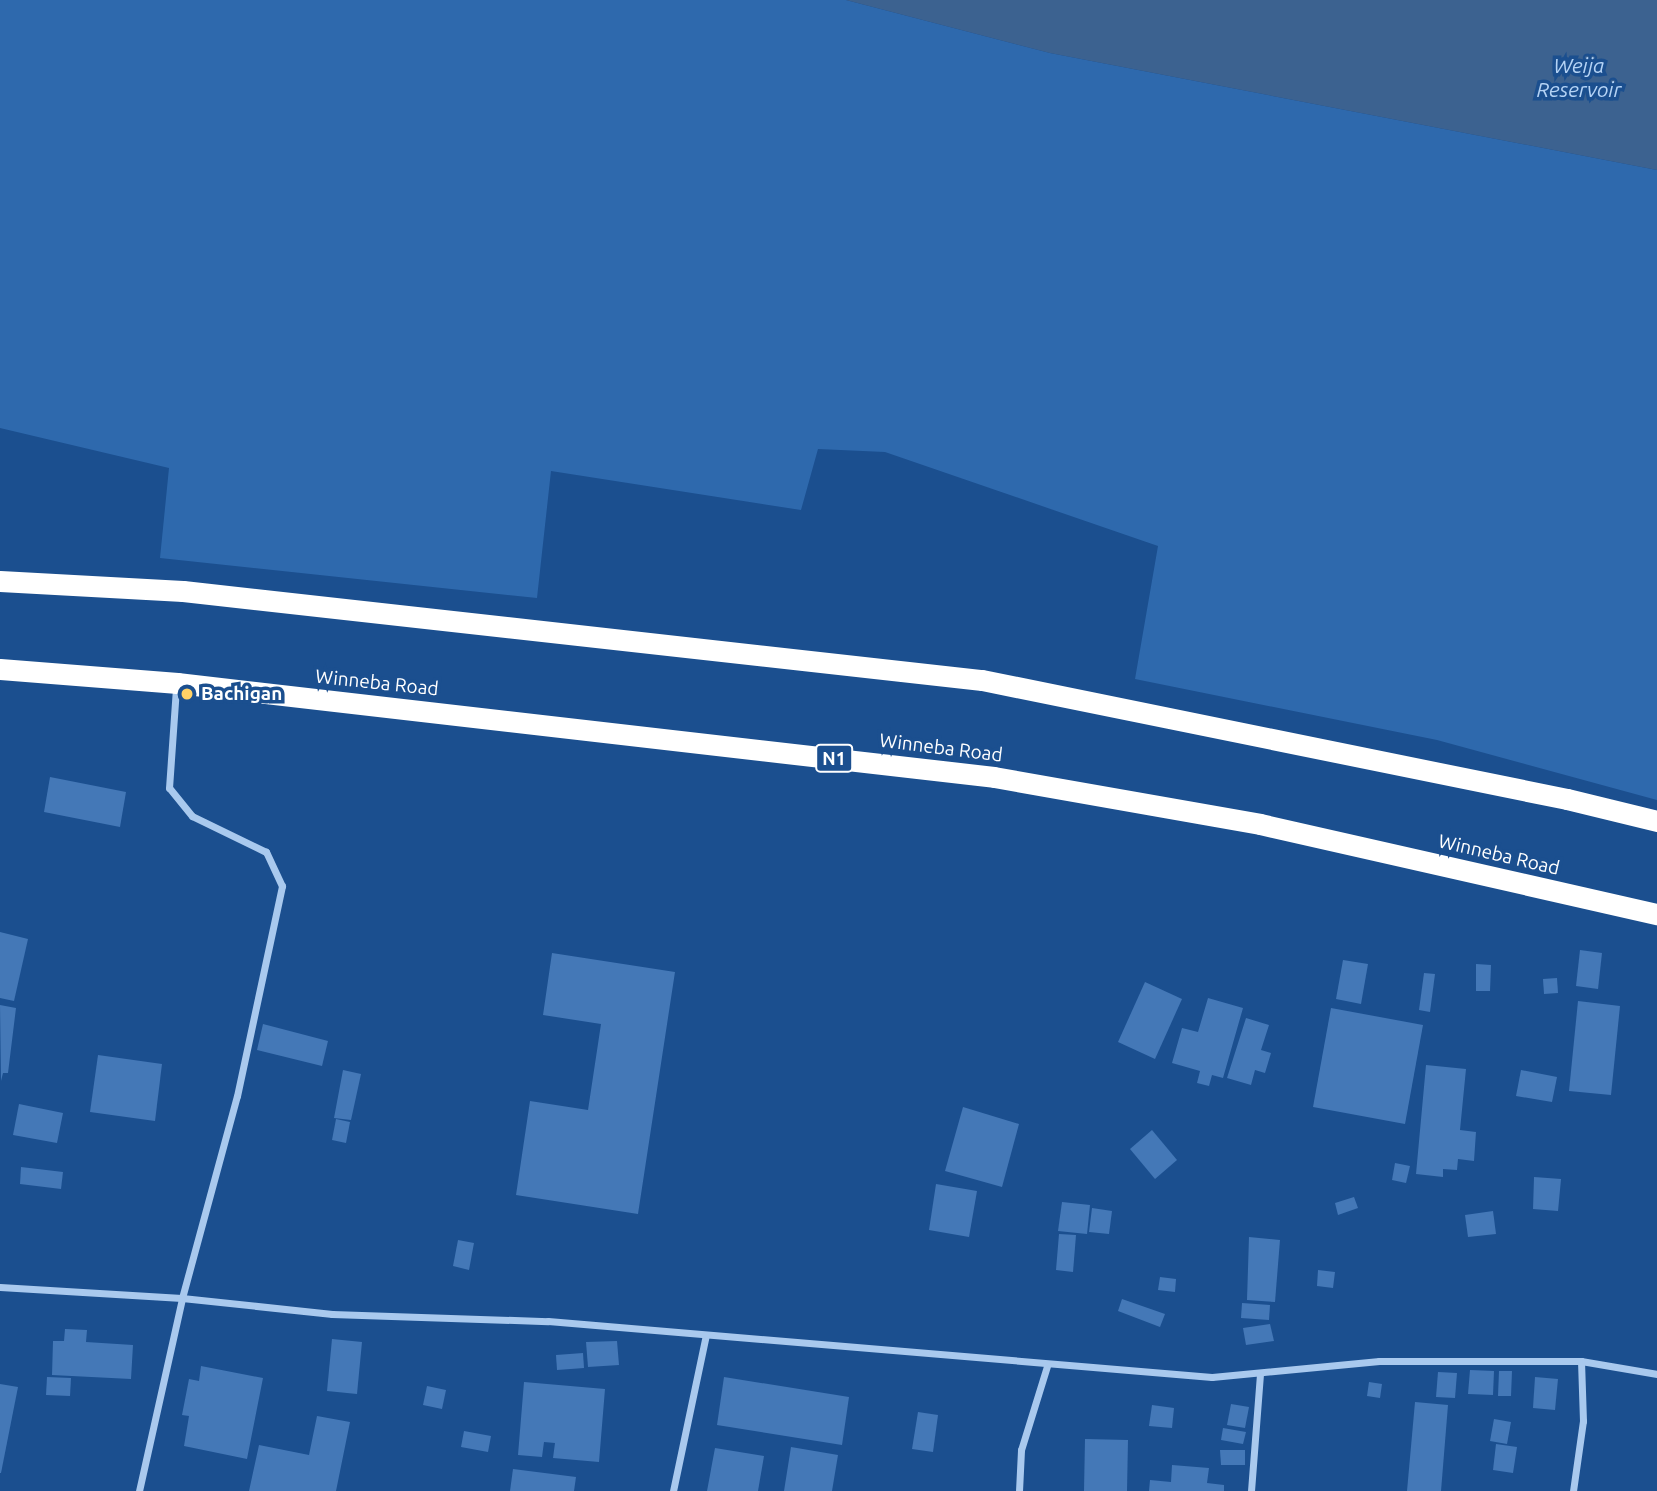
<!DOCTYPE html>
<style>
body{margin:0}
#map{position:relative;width:1657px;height:1491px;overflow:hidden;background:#1b4f8f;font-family:Ubuntu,sans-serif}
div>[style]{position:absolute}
.green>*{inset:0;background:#2e69ad}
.water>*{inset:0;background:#3c6290}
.building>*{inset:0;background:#4478b7}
.street>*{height:7px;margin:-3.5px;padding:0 3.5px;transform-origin:3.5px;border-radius:3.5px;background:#a9c9ee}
.highway>*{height:21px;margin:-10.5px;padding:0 10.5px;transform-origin:10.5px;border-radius:10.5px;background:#fff}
.dots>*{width:19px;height:19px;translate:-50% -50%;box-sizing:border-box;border:4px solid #1b4f8f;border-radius:50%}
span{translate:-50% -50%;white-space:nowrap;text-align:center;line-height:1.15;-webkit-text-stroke:7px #1b4f8f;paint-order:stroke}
.shield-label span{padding:2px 5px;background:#1b4f8f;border:2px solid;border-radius:5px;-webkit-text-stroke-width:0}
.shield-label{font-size:18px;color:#fff;font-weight:700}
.street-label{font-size:19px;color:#fff}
.poi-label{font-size:19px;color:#fff;font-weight:700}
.left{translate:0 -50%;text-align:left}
.water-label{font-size:21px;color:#b5d3f5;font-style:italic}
</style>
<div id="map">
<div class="green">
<i style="clip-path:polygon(0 0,846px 0,1050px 53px,1657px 170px,1657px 800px,1437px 740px,1135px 679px,1158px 546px,885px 452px,818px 449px,801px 510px,551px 471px,537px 598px,160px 558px,169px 468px,0 428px)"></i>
</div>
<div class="water">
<i style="clip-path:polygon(846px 0,1657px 0,1657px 170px,1050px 53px)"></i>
</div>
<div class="building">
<i style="clip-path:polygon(50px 777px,126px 792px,120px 827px,44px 812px)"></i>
<i style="clip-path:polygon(0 932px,28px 939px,14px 1001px,0 998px)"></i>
<i style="clip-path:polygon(1580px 950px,1602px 953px,1598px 989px,1576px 986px)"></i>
<i style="clip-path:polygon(552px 953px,675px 972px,638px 1214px,516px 1195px,530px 1101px,588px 1110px,601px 1024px,543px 1015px)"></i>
<i style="clip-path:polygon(1343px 960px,1368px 964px,1361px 1004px,1336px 999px)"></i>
<i style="clip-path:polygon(1476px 964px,1491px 965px,1490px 991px,1476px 991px)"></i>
<i style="clip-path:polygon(1424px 973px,1435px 974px,1430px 1012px,1419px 1010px)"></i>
<i style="clip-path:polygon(1557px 978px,1558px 993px,1544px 994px,1543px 979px)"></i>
<i style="clip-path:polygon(1145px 982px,1182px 999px,1155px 1059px,1118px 1042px)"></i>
<i style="clip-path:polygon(1208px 998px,1243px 1008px,1223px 1078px,1212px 1075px,1209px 1086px,1197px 1083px,1200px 1071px,1172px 1063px,1182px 1028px,1198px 1032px)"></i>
<i style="clip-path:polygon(1578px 1001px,1620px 1006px,1611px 1095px,1569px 1091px)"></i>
<i style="clip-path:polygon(0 1005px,16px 1008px,8px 1073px,3px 1073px,1px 1081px)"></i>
<i style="clip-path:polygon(1331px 1008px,1423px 1025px,1405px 1124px,1313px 1107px)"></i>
<i style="clip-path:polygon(1246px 1018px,1269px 1025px,1261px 1050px,1271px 1053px,1265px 1073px,1255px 1070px,1251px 1085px,1227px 1078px)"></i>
<i style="clip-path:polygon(263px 1024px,328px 1041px,322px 1066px,257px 1050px)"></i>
<i style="clip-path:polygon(98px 1055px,162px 1064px,155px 1121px,90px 1112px)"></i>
<i style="clip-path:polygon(1426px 1065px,1466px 1069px,1460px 1130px,1476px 1132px,1474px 1161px,1458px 1159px,1457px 1170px,1443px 1169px,1443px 1177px,1416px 1174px)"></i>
<i style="clip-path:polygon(343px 1070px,361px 1074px,351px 1120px,334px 1118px)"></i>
<i style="clip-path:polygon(1521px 1070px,1557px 1077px,1552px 1102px,1516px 1096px)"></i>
<i style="clip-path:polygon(19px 1104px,63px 1113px,57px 1143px,13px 1135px)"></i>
<i style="clip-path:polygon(963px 1107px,1019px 1124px,1002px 1187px,945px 1171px)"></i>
<i style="clip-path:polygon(336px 1119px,350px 1122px,346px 1143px,332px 1140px)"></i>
<i style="clip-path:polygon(1152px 1130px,1177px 1160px,1155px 1179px,1130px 1149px)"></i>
<i style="clip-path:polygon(1395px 1163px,1410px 1166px,1406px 1183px,1392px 1180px)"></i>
<i style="clip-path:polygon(21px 1167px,63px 1172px,61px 1189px,20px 1184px)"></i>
<i style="clip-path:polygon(1534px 1177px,1561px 1179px,1558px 1211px,1533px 1209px)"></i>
<i style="clip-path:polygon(936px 1184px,977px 1191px,969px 1237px,929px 1230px)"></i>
<i style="clip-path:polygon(1354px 1197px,1358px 1208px,1338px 1215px,1335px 1203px)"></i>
<i style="clip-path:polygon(1062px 1202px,1090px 1205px,1087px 1234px,1058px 1231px)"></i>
<i style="clip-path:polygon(1092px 1208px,1112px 1211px,1109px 1234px,1089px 1232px)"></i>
<i style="clip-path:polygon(1493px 1211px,1496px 1234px,1468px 1237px,1465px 1215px)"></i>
<i style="clip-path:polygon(1059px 1234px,1076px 1235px,1073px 1272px,1056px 1270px)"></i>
<i style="clip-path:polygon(1249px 1237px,1280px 1240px,1275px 1302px,1247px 1300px)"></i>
<i style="clip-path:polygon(458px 1240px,474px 1243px,469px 1270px,453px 1266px)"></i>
<i style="clip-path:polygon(1318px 1270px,1335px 1272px,1333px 1288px,1317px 1286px)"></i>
<i style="clip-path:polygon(1160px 1277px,1176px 1279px,1175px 1292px,1158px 1290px)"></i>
<i style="clip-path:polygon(1122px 1299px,1165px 1314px,1160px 1327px,1118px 1311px)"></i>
<i style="clip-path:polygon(1242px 1303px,1270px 1305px,1269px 1320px,1241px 1318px)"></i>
<i style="clip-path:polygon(1270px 1324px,1274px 1341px,1246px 1345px,1243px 1328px)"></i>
<i style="clip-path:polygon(65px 1329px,87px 1330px,86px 1342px,133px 1345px,131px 1379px,52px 1375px,53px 1341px,64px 1341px)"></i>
<i style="clip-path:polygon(332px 1339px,362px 1342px,357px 1394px,327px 1391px)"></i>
<i style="clip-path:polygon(617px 1341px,619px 1365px,588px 1367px,586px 1342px)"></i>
<i style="clip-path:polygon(583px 1353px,584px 1368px,557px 1370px,556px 1355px)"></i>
<i style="clip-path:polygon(201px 1366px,263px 1378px,247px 1459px,184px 1446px,189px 1416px,182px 1415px,189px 1379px,199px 1381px)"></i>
<i style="clip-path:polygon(1470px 1370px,1494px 1371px,1493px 1395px,1468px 1394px)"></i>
<i style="clip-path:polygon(1499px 1371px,1512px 1371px,1511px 1396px,1498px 1396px)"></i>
<i style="clip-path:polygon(1438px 1372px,1457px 1373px,1455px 1398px,1436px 1397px)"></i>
<i style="clip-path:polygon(47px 1377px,71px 1378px,70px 1396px,46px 1395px)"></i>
<i style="clip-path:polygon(724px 1377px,849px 1397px,842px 1445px,717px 1425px)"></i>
<i style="clip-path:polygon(1535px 1377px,1558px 1379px,1555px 1410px,1533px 1408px)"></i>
<i style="clip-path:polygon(524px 1382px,605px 1389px,599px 1462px,553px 1458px,555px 1443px,544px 1442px,542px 1457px,518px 1455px)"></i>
<i style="clip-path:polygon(1369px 1382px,1382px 1384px,1380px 1398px,1367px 1396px)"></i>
<i style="clip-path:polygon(0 1384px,18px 1387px,1px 1473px,0 1473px)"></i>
<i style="clip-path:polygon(427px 1386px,446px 1390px,442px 1409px,423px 1405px)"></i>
<i style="clip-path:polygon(1415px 1402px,1448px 1405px,1441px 1491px,1407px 1491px)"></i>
<i style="clip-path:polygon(1231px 1404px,1249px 1407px,1245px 1428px,1227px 1425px)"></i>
<i style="clip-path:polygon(1152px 1405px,1174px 1408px,1172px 1428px,1149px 1426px)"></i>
<i style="clip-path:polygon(918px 1412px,938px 1415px,933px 1452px,912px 1449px)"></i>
<i style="clip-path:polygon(317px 1416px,350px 1422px,336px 1491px,249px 1491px,259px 1445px,309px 1455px)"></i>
<i style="clip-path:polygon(1494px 1419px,1511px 1422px,1507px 1444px,1490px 1441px)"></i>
<i style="clip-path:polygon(1223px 1428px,1246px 1432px,1243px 1444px,1221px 1440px)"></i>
<i style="clip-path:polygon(464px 1431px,491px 1436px,488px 1452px,461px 1447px)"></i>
<i style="clip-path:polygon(1085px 1439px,1128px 1440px,1127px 1491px,1084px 1491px)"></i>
<i style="clip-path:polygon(1496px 1444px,1517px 1447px,1513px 1473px,1493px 1470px)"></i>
<i style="clip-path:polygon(791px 1447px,838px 1455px,832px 1491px,784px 1491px)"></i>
<i style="clip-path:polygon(715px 1448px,764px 1456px,758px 1491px,707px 1491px)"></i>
<i style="clip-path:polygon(1220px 1450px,1245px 1450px,1245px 1465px,1221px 1465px)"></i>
<i style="clip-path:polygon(1172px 1465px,1209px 1468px,1207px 1483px,1224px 1485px,1224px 1491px,1149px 1491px,1150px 1480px,1171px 1482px)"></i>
<i style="clip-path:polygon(513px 1469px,576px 1477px,574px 1491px,510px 1491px)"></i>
</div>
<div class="street">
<i style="left:0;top:1287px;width:182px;rotate:3.5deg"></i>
<i style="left:182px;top:1298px;width:151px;rotate:6.1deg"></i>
<i style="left:332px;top:1314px;width:216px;rotate:1.9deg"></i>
<i style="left:548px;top:1321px;width:666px;rotate:4.82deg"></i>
<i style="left:1212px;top:1377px;width:168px;rotate:-5.5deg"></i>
<i style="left:1379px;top:1361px;width:202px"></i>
<i style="left:1581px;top:1361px;width:77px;rotate:9.7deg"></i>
<i style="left:139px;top:1491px;width:198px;rotate:-77.4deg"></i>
<i style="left:182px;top:1298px;width:209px;rotate:-74.8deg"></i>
<i style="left:237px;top:1096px;width:215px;rotate:-77.9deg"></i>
<i style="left:282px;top:886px;width:38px;rotate:-115deg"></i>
<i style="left:266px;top:852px;width:82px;rotate:-154.1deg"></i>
<i style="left:192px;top:816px;width:36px;rotate:-129deg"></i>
<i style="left:169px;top:788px;width:101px;rotate:-86deg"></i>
<i style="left:673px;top:1491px;width:159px;rotate:-78.1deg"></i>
<i style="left:1019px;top:1491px;width:41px;rotate:-87.2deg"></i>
<i style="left:1021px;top:1450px;width:88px;rotate:-72.8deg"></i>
<i style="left:1251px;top:1491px;width:118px;rotate:-85.6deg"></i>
<i style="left:1573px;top:1491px;width:71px;rotate:-81.9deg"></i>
<i style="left:1583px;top:1421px;width:60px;rotate:-91.9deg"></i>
</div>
<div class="highway">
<i style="left:0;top:581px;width:183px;rotate:3.1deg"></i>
<i style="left:183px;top:591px;width:804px;rotate:6.36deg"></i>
<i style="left:982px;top:680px;width:597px;rotate:11.5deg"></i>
<i style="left:1567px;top:799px;width:93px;rotate:13.7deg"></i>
<i style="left:0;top:669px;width:178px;rotate:4.5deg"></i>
<i style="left:177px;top:683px;width:822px;rotate:6.56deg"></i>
<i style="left:994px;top:777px;width:270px;rotate:10deg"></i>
<i style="left:1260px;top:824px;width:407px;rotate:12.8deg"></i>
</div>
<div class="dots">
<i style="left:187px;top:694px;background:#ffd166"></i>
</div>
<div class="shield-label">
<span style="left:834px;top:758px">N1</span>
</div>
<div class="street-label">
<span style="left:377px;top:683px;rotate:6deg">Winneba Road</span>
<span style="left:941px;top:748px;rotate:7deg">Winneba Road</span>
<span style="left:1499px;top:855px;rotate:13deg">Winneba Road</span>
</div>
<div class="poi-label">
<span class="left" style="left:201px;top:694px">Bachigan</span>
</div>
<div class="water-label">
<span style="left:1579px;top:77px">Weija<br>Reservoir</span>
</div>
</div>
